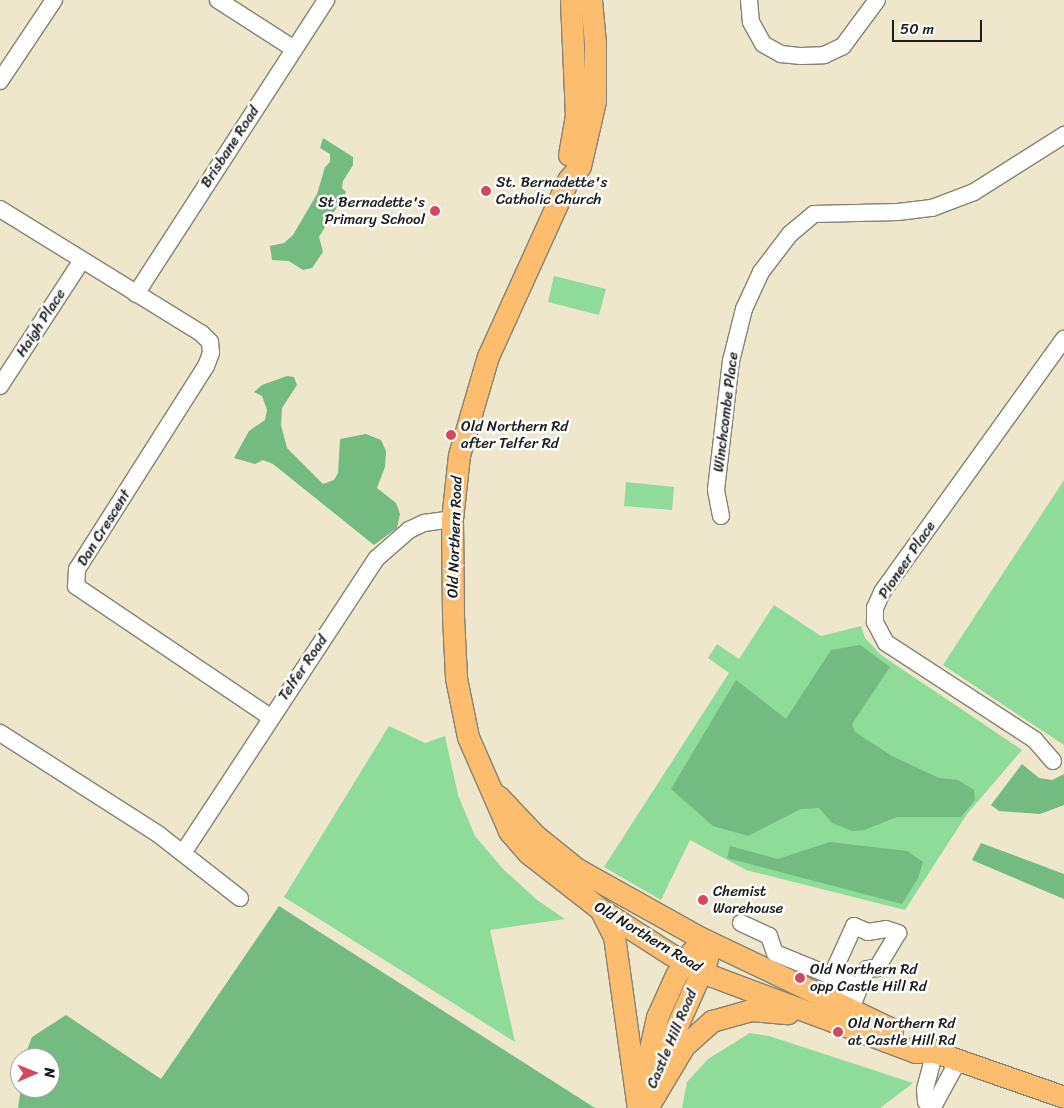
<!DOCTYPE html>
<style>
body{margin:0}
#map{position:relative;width:1064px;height:1108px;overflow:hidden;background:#eee7cb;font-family:Sriracha,sans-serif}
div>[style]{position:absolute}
.green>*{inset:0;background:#8fdb99}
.forest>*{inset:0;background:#73bb81}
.roads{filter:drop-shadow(1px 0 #858274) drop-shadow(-1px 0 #858274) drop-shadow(0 1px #858274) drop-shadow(0 -1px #858274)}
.minor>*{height:16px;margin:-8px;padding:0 8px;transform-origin:8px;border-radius:8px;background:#fff}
.major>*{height:21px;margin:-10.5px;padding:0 10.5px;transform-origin:10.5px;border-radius:10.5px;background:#fcbd6f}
.dots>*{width:14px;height:14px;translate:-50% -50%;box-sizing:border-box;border:2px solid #fff;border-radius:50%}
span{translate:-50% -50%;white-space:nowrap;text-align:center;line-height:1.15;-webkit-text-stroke:5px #fff;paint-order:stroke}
.street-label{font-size:15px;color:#1c1c1c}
.poi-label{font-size:15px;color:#1c1c1c}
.left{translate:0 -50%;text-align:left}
.right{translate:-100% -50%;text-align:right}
.north{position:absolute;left:10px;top:1048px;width:50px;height:50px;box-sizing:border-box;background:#fff;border:1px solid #a4a4a4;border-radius:50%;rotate:89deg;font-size:14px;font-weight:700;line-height:20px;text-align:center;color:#1c1c1c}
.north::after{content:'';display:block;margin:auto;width:18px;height:22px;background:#d1495b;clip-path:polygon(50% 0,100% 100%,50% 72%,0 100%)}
.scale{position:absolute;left:892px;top:20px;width:90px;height:22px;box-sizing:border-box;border:2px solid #1c1c1c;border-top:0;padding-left:6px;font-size:15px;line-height:18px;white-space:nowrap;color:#1c1c1c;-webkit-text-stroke:4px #fff;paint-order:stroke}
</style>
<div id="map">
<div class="green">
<i style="clip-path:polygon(554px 276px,606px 289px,599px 315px,548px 302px)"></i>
<i style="clip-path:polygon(1064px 480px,1064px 745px,943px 665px)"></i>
<i style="clip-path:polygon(626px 482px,674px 487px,672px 510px,624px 506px)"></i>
<i style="clip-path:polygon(774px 605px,821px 636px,861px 626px,865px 638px,881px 655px,1022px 750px,967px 814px,905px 910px,746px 870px,690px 840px,661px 900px,604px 867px,729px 673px,708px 658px,717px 644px,739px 659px)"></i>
<i style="clip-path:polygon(389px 726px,425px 743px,445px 736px,458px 795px,475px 836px,503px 869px,537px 900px,565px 919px,490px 930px,515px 1042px,284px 897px)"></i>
<i style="clip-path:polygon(750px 1033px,769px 1036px,913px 1083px,880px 1108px,682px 1108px,687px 1082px,708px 1059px)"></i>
</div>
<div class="forest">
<i style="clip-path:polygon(323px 138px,353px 157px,353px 165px,343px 181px,342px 188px,346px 192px,319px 237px,323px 252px,312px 268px,303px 270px,289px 261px,272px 260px,270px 246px,284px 243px,293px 235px,317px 194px,325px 167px,330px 162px,330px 154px,320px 148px)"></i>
<i style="clip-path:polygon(287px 376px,294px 377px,297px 385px,282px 408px,281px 425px,287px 448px,323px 484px,334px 480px,338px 473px,340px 439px,366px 434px,381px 440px,386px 451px,385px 467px,377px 488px,396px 503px,400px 514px,397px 528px,374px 545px,273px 464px,263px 460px,255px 464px,234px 458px,249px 431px,265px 420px,267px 410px,262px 396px,254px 392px,262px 385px)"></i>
<i style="clip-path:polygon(860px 645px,890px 667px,852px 724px,855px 732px,892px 756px,939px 778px,958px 780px,974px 790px,975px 800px,961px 817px,897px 817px,864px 830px,852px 831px,832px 823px,819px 808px,801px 809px,748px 836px,713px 826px,671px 789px,736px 680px,786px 719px,831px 650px)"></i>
<i style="clip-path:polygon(1022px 764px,1039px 778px,1052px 780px,1064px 774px,1064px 805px,1040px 814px,999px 811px,991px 805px)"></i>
<i style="clip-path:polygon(830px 842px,907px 851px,923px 862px,918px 878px,902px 904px,727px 858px,730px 846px,778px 859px)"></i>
<i style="clip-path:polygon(981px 843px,1064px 874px,1064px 899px,972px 860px)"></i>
<i style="clip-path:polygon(279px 906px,595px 1108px,18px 1108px,21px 1088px,50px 1088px,50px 1058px,24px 1058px,32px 1037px,66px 1015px,161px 1079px)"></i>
</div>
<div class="roads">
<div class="minor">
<i style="left:218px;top:0;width:90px;rotate:32.8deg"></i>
<i style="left:749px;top:0;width:22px;rotate:85deg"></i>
<i style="left:751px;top:22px;width:25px;rotate:61deg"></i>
<i style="left:763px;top:44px;width:21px;rotate:29deg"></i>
<i style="left:781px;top:54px;width:20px;rotate:6deg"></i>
<i style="left:801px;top:56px;width:23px;rotate:-2deg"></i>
<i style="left:824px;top:55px;width:21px;rotate:-25deg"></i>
<i style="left:843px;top:46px;width:57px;rotate:-53.5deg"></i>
<i style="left:0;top:81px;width:97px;rotate:-56.3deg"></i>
<i style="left:0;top:209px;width:236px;rotate:31.7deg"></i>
<i style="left:201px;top:333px;width:13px;rotate:45deg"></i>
<i style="left:210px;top:342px;width:11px;rotate:85deg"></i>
<i style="left:211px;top:353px;width:14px;rotate:111deg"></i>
<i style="left:206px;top:366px;width:241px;rotate:122.4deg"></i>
<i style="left:77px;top:569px;width:17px;rotate:93deg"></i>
<i style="left:76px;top:586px;width:234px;rotate:34deg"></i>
<i style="left:136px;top:294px;width:350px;rotate:-57.1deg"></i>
<i style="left:0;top:386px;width:150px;rotate:-56.9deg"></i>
<i style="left:721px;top:516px;width:26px;rotate:-101deg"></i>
<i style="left:716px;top:490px;width:130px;rotate:-83.4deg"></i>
<i style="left:731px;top:361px;width:54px;rotate:-76deg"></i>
<i style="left:744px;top:309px;width:41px;rotate:-65.3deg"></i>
<i style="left:761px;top:272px;width:48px;rotate:-52.7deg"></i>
<i style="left:790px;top:234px;width:31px;rotate:-40deg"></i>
<i style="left:814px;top:214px;width:84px;rotate:-1.4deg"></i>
<i style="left:898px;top:212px;width:34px;rotate:-7deg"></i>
<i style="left:932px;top:208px;width:45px;rotate:-20.9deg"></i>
<i style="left:974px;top:192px;width:107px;rotate:-32.3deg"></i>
<i style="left:0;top:733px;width:188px;rotate:32.6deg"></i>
<i style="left:158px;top:834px;width:104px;rotate:38deg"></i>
<i style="left:1053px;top:761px;width:28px;rotate:-131deg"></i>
<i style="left:1035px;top:740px;width:178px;rotate:-146.9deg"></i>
<i style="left:886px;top:643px;width:24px;rotate:-118deg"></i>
<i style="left:875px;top:622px;width:14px;rotate:-90deg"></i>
<i style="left:875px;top:608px;width:17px;rotate:-66deg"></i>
<i style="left:882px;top:592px;width:312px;rotate:-54.3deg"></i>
<i style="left:183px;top:853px;width:353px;rotate:-56.7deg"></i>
<i style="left:377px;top:558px;width:43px;rotate:-41.2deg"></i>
<i style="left:409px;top:530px;width:17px;rotate:-25deg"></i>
<i style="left:424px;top:523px;width:28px;rotate:-8deg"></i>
<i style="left:741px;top:923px;width:31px;rotate:25deg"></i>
<i style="left:769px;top:936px;width:18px;rotate:71deg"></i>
<i style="left:775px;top:953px;width:80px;rotate:22.1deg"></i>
<i style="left:849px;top:983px;width:6px;rotate:51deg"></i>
<i style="left:853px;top:988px;width:15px;rotate:113deg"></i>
<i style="left:831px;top:977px;width:56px;rotate:-65.7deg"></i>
<i style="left:854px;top:926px;width:15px;rotate:23deg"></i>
<i style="left:868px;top:932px;width:18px;rotate:-9deg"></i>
<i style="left:886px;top:929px;width:13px;rotate:18deg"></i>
<i style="left:898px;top:933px;width:41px;rotate:121deg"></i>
<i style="left:877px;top:968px;width:10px;rotate:174deg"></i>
<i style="left:867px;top:969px;width:45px;rotate:112deg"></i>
<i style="left:926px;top:1102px;width:13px;rotate:-94deg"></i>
<i style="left:925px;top:1089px;width:38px;rotate:-75deg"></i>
<i style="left:934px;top:1105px;width:50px;rotate:-61.4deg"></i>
</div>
<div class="major">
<i style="left:591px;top:0;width:43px;rotate:84.7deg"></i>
<i style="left:595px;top:43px;width:58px;rotate:90deg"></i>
<i style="left:595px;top:101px;width:67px;rotate:103deg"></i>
<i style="left:580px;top:166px;width:18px;rotate:131deg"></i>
<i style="left:568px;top:180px;width:193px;rotate:114.4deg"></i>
<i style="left:488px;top:356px;width:103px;rotate:106.3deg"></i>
<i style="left:459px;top:455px;width:64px;rotate:96.2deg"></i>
<i style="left:452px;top:519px;width:97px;rotate:89.4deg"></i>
<i style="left:453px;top:616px;width:62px;rotate:87.2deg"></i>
<i style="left:456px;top:678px;width:60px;rotate:78.5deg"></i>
<i style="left:468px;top:737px;width:103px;rotate:66.4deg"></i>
<i style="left:509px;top:831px;width:29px;rotate:49deg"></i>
<i style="left:528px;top:853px;width:91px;rotate:37.9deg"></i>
<i style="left:600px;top:909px;width:85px;rotate:32.6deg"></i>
<i style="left:672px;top:955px;width:45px;rotate:27.7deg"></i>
<i style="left:712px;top:976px;width:217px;rotate:20.5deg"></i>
<i style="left:915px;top:1052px;width:20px"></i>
<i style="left:569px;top:155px;width:40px;rotate:-80deg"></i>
<i style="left:576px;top:116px;width:116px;rotate:-92.5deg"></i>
<i style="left:498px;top:796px;width:55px;rotate:46.5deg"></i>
<i style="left:536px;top:836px;width:53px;rotate:38.8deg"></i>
<i style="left:577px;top:869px;width:142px;rotate:29.1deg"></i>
<i style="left:701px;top:938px;width:212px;rotate:25.5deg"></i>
<i style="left:601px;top:911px;width:28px;rotate:63deg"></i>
<i style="left:614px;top:936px;width:174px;rotate:82.1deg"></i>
<i style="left:924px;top:1045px;width:13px;rotate:32deg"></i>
<i style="left:935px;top:1052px;width:137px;rotate:19.2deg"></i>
<i style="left:658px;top:1068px;width:120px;rotate:-65.8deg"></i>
<i style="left:642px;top:1085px;width:70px;rotate:-77.6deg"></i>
<i style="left:657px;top:1017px;width:46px;rotate:-65.7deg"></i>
<i style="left:676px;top:975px;width:29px;rotate:-56deg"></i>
<i style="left:647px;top:1108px;width:72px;rotate:-59.2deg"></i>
<i style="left:684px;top:1046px;width:38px;rotate:-42deg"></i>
<i style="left:712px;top:1021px;width:41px;rotate:-15.8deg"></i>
<i style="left:751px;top:1010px;width:37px;rotate:5deg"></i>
</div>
</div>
<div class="dots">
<i style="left:486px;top:191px;background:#d1495b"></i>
<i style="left:435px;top:211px;background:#d1495b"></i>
<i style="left:451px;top:435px;background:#d1495b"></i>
<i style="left:703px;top:900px;background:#d1495b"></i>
<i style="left:800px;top:978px;background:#d1495b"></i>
<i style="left:838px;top:1032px;background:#d1495b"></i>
</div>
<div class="street-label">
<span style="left:230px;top:147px;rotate:-57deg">Brisbane Road</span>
<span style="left:41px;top:323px;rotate:-57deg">Haigh Place</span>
<span style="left:726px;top:412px;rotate:-83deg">Winchcombe Place</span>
<span style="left:104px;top:528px;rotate:-58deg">Dan Crescent</span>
<span style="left:455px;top:537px;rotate:-88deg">Old Northern Road</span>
<span style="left:907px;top:560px;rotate:-56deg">Pioneer Place</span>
<span style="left:303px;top:668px;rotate:-56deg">Telfer Road</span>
<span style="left:648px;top:937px;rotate:31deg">Old Northern Road</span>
<span style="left:672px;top:1039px;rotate:-67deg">Castle Hill Road</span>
</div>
<div class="poi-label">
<span class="left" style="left:496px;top:191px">St. Bernadette's<br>Catholic Church</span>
<span class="right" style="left:425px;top:211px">St Bernadette's<br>Primary School</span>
<span class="left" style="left:461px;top:435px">Old Northern Rd<br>after Telfer Rd</span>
<span class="left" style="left:713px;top:900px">Chemist<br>Warehouse</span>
<span class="left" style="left:810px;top:978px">Old Northern Rd<br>opp Castle Hill Rd</span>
<span class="left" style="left:848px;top:1032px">Old Northern Rd<br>at Castle Hill Rd</span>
</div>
<div class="north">N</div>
<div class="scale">50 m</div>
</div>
